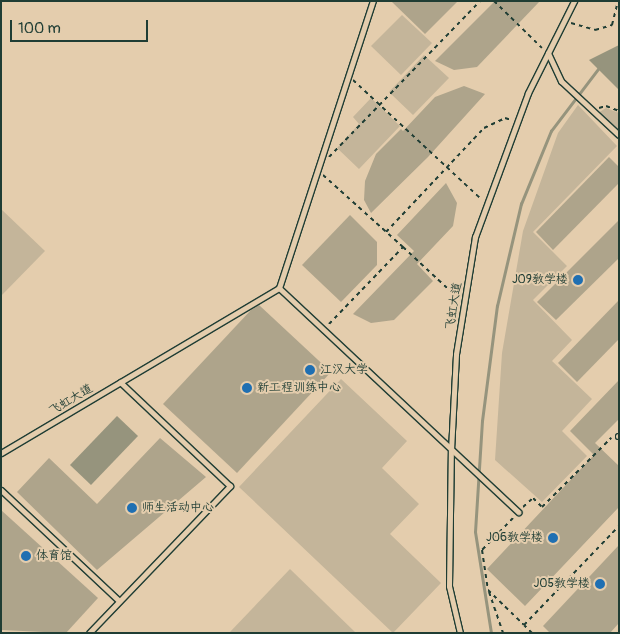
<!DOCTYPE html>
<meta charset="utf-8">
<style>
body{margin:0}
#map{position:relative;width:620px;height:634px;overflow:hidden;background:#e4cdad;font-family:Pangolin,"LXGW WenKai TC",sans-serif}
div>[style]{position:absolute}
.green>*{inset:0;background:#c4b59a}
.water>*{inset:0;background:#96947d}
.stream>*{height:2.5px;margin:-1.25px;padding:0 1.25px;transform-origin:1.25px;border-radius:1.25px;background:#96947d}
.building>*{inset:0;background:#aea48b}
.path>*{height:2px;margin-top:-1px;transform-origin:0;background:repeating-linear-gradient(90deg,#1f3d34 0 4px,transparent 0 8px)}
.roads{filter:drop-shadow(1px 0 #1f3d34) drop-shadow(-1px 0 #1f3d34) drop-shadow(0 1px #1f3d34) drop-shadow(0 -1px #1f3d34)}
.service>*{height:5px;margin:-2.5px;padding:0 2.5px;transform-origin:2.5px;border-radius:2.5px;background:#e4cdad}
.dots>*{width:14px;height:14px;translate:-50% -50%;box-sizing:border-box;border:2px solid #e4cdad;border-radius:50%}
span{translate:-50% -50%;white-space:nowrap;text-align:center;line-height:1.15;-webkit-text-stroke:4px #e4cdad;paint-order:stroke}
.poi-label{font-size:12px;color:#1f3d34}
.right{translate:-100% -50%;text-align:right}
.left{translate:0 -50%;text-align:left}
.street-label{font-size:12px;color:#1f3d34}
.frame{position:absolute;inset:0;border:2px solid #1f3d34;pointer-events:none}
.scale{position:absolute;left:10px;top:20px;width:138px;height:22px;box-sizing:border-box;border:2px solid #1f3d34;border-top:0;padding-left:6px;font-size:15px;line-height:18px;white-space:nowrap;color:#1f3d34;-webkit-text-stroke:4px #e4cdad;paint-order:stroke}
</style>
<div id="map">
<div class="green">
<i style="clip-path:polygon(402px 15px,432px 43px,401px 75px,371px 46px)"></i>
<i style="clip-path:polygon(424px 55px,449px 78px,413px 115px,389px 92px)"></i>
<i style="clip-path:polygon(371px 98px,400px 126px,359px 169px,337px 148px,359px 124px,353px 117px)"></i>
<i style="clip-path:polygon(578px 105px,617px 146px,533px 232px,567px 266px,533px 300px,572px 340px,552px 361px,592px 399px,562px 431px,587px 456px,542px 502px,495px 460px,502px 353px,523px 231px,558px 133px)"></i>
<i style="clip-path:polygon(606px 108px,619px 113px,619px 131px,598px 113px)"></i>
<i style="clip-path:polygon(1px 209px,45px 251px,1px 296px)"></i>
<i style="clip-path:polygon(341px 379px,407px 441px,382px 468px,419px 504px,390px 534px,441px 583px,393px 633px,239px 487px)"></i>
<i style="clip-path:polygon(290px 569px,356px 633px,229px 633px)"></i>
</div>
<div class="water">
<i style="clip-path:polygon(619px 45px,619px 90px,589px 60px)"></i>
<i style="clip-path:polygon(117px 416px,138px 436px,91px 485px,70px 465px)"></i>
</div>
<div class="stream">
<i style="left:491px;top:633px;width:102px;rotate:-99deg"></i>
<i style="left:475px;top:532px;width:111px;rotate:-86.4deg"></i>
<i style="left:482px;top:421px;width:116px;rotate:-82.6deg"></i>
<i style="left:497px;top:306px;width:105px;rotate:-76.8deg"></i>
<i style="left:521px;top:204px;width:79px;rotate:-67.7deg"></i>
<i style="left:551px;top:131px;width:78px;rotate:-52.8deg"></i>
</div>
<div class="building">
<i style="clip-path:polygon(391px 1px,458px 1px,425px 34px)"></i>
<i style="clip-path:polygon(495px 1px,540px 1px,477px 67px,454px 70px,435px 61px)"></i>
<i style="clip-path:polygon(464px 86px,485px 94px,428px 157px,371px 213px,364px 200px,365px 181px,376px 154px,401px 129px,403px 131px,435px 97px)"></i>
<i style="clip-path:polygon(609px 157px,619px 167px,619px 183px,553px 250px,536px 232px)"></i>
<i style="clip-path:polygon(446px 183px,457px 203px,453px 226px,417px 264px,433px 281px,394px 320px,371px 323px,353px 314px,414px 251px,397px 235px)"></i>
<i style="clip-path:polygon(350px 215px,377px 242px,377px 265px,341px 302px,302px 265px)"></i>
<i style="clip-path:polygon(619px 220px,619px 258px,556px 320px,537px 302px)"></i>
<i style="clip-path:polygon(619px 300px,619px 339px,577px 382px,558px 363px)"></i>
<i style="clip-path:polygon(259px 305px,331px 372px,237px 473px,163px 404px,251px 310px)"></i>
<i style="clip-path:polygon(619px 380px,619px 419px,595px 443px,619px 466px,619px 507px,525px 606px,487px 569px,594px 455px,570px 431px)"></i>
<i style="clip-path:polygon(160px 438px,206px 477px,97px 570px,17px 492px,49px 458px,97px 504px)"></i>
<i style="clip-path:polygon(1px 510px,98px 598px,66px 633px,1px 630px)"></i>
<i style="clip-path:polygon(619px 545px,619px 623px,610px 633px,550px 633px,543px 626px)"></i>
</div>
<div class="path">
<i style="left:494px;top:1px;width:67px;rotate:44.4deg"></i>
<i style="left:571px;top:23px;width:25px;rotate:16deg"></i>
<i style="left:595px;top:30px;width:18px;rotate:-16deg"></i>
<i style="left:612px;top:25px;width:25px;rotate:-76deg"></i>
<i style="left:353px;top:80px;width:175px;rotate:42.9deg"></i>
<i style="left:599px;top:108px;width:7px;rotate:-16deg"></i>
<i style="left:606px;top:106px;width:14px;rotate:21deg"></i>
<i style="left:329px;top:157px;width:217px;rotate:-45.9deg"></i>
<i style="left:323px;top:175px;width:108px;rotate:42deg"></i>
<i style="left:386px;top:232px;width:143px;rotate:-46.7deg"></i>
<i style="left:484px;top:128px;width:23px;rotate:-25deg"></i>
<i style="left:505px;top:118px;width:6px;rotate:18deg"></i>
<i style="left:329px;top:324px;width:107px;rotate:-46.1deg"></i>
<i style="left:403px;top:247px;width:76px;rotate:42.9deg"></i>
<i style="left:523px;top:507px;width:13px;rotate:-42deg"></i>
<i style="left:533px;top:498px;width:13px;rotate:45deg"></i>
<i style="left:542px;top:507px;width:98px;rotate:-45deg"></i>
<i style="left:513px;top:518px;width:45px;rotate:134.1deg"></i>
<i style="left:482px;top:550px;width:40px;rotate:81.5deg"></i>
<i style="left:488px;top:590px;width:50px;rotate:44.2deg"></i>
<i style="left:489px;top:592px;width:43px;rotate:71.1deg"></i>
<i style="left:532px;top:633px;width:11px;rotate:-135deg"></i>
<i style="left:524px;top:625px;width:137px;rotate:-46.2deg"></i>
</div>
<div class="roads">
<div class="service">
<i style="left:548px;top:53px;width:31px;rotate:65deg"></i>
<i style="left:561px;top:81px;width:79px;rotate:43deg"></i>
<i style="left:279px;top:288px;width:328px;rotate:43.1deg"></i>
<i style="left:618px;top:436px;width:1px"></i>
<i style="left:1px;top:453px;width:323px;rotate:-30.7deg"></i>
<i style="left:279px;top:288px;width:302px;rotate:-71.9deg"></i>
<i style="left:1px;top:490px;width:162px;rotate:43.2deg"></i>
<i style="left:89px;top:633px;width:204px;rotate:-46.2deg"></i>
<i style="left:230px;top:486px;width:151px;rotate:-136.6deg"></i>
<i style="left:460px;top:633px;width:48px;rotate:-103.2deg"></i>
<i style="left:449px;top:586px;width:136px;rotate:-89.2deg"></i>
<i style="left:451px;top:450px;width:96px;rotate:-87deg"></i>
<i style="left:456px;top:354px;width:119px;rotate:-80.8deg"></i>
<i style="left:475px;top:237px;width:153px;rotate:-69.8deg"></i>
<i style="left:528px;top:93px;width:103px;rotate:-63.4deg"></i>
</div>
</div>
<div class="dots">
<i style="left:578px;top:280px;background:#1f6fb2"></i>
<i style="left:310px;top:370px;background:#1f6fb2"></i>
<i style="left:247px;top:388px;background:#1f6fb2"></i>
<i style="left:132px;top:508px;background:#1f6fb2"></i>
<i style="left:553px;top:538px;background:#1f6fb2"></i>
<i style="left:26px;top:556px;background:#1f6fb2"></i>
<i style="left:600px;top:584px;background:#1f6fb2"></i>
</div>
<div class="poi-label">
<span class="right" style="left:568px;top:280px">J09教学楼</span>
<span class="left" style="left:320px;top:370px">江汉大学</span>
<span class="left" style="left:257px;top:388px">新工程训练中心</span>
<span class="left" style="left:142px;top:508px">师生活动中心</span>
<span class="right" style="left:543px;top:538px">J06教学楼</span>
<span class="left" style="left:36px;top:556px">体育馆</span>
<span class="right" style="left:590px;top:584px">J05教学楼</span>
</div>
<div class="street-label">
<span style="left:454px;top:306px;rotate:-81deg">飞虹大道</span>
<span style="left:71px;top:400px;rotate:-31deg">飞虹大道</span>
</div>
<div class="frame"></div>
<div class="scale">100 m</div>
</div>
